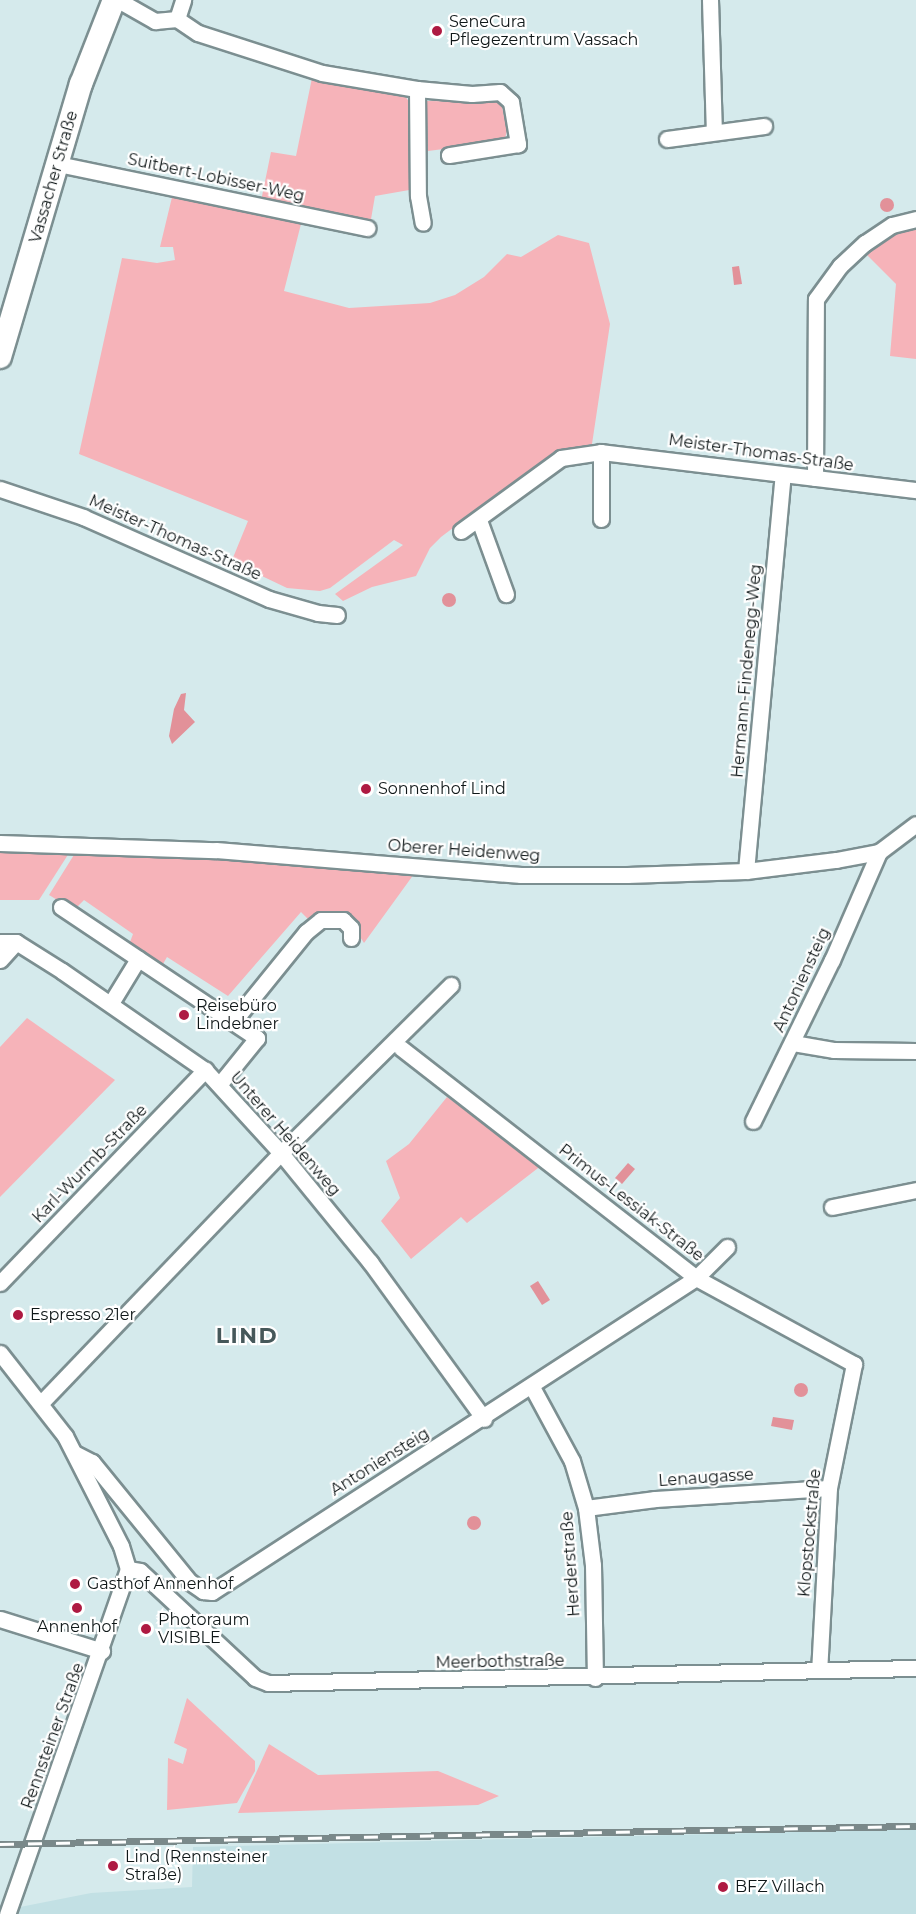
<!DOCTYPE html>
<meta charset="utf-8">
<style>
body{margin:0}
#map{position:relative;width:916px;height:1914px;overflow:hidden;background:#d5eaec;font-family:Montserrat,sans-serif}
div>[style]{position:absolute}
.built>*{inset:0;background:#c2e0e4}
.green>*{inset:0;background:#f6b3b9}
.water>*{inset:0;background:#e29199}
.round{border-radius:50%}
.roads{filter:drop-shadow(2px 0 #7c8f91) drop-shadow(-2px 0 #7c8f91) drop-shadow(0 2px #7c8f91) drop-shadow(0 -2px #7c8f91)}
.street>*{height:15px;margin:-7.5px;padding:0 7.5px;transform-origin:7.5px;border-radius:7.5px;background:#fff}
.secondary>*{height:22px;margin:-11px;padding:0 11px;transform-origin:11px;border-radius:11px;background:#fff}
.rail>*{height:7px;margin-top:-3.5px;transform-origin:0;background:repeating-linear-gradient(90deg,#fff 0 14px,#7a898a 0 28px);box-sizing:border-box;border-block:2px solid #7a898a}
.dots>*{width:16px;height:16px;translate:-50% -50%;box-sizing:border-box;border:3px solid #fff;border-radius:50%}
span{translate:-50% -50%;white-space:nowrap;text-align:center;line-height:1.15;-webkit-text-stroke:4.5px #fff;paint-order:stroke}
.poi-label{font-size:16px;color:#0f1718}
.left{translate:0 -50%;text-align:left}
.street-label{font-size:16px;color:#0f1718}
.district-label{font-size:22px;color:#46585a;font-weight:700;letter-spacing:1.5px}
</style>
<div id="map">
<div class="built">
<i style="clip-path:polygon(916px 1829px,916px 1914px,18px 1914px,20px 1907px,91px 1893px,192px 1887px,193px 1847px)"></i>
</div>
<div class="green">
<i style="clip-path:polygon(312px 78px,405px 96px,412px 106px,415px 189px,375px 196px,370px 225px,261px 201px,271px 152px,296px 156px)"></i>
<i style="clip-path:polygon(427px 101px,501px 102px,507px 131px,505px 138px,499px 142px,420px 152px,422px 104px)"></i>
<i style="clip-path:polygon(173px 193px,302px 220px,284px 291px,349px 308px,430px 303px,455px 295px,484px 277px,507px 254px,521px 257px,558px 235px,589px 243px,610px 324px,592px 444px,559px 452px,542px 461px,441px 537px,430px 548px,416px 576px,372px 587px,343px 601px,335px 594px,403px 545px,394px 540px,330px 588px,320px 591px,287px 588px,243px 567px,230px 565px,248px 521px,79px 454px,122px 258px,157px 263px,175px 260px,173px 247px,160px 247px)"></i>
<i style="clip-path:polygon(916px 225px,916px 359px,890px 356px,896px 284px,863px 251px,884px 236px)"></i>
<i style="clip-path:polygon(0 850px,71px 850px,39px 900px,0 900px)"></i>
<i style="clip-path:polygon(77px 850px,343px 865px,414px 874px,364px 943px,345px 913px,329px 911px,310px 921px,301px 912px,228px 996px,167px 957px,163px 964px,130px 942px,133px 934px,84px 900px,74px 910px,49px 895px)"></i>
<i style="clip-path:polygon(27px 1018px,115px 1080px,0 1197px,0 1047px)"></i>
<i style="clip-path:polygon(447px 1097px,542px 1165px,467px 1223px,461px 1217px,411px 1259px,381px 1221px,400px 1198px,386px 1161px,409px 1144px)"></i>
<i style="clip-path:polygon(187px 1698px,255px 1761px,255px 1771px,237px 1803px,167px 1810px,168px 1758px,183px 1764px,187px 1749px,174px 1743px)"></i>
<i style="clip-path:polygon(269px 1744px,318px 1775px,438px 1771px,499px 1796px,478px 1805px,238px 1813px)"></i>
</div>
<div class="water">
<i class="round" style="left:880px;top:198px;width:14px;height:14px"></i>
<i style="clip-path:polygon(739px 266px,742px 284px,734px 285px,732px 267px)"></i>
<i class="round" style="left:442px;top:593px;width:14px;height:14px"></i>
<i style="clip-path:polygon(186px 693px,184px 710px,195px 722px,172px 744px,169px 736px,174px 709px,181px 694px)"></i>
<i style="clip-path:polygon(628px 1163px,635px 1169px,622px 1184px,615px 1178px)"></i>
<i style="clip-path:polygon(538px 1281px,550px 1300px,542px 1305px,530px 1286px)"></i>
<i class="round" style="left:794px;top:1383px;width:14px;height:14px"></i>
<i style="clip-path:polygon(773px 1417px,794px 1420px,792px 1430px,771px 1426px)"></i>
<i class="round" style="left:467px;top:1516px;width:14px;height:14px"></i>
</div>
<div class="roads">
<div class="street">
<i style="left:118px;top:0;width:43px;rotate:29.6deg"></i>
<i style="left:155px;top:21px;width:22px;rotate:-5deg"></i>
<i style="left:710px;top:0;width:132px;rotate:88.3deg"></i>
<i style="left:177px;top:19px;width:25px;rotate:34deg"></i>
<i style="left:198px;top:33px;width:130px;rotate:17.9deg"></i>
<i style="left:322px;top:73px;width:96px;rotate:9.6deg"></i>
<i style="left:417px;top:89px;width:55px;rotate:5.2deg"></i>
<i style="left:472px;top:94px;width:28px;rotate:-4deg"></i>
<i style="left:500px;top:92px;width:15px;rotate:42deg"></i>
<i style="left:511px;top:102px;width:43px;rotate:80.5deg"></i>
<i style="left:518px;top:144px;width:70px;rotate:170.9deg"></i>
<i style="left:177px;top:19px;width:20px;rotate:-72deg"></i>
<i style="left:417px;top:89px;width:107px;rotate:89.5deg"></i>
<i style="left:418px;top:196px;width:27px;rotate:80deg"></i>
<i style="left:667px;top:139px;width:98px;rotate:-7.6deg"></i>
<i style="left:58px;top:164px;width:316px;rotate:11.7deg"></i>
<i style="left:815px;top:478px;width:179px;rotate:-89.7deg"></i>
<i style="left:816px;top:299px;width:41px;rotate:-54deg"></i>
<i style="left:840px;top:266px;width:34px;rotate:-43deg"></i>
<i style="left:865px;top:243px;width:32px;rotate:-34deg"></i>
<i style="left:892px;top:225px;width:25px;rotate:-14deg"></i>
<i style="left:0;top:489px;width:88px;rotate:18.6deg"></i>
<i style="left:83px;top:517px;width:203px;rotate:23.8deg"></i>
<i style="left:269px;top:599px;width:51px;rotate:15.9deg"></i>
<i style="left:318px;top:613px;width:19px;rotate:6deg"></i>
<i style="left:601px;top:519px;width:67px;rotate:-90deg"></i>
<i style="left:479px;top:520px;width:79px;rotate:70deg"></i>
<i style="left:461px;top:531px;width:124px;rotate:-36.1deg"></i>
<i style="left:561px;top:458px;width:40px;rotate:-8.5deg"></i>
<i style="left:601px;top:452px;width:317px;rotate:6.9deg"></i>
<i style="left:0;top:843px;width:216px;rotate:1.9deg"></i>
<i style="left:216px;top:850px;width:306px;rotate:4.7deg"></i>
<i style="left:521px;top:875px;width:106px"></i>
<i style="left:627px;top:875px;width:119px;rotate:-1.9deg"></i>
<i style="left:746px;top:871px;width:91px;rotate:-7deg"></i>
<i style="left:836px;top:860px;width:44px;rotate:-10.5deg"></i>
<i style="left:879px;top:852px;width:46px;rotate:-37.1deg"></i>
<i style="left:746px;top:871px;width:398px;rotate:-84.7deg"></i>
<i style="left:61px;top:907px;width:236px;rotate:33.8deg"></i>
<i style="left:257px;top:1038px;width:60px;rotate:129deg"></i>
<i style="left:0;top:942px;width:16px"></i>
<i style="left:16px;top:942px;width:54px;rotate:32.2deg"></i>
<i style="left:62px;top:971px;width:174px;rotate:34.7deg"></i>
<i style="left:205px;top:1070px;width:113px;rotate:47.5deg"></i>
<i style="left:281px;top:1153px;width:141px;rotate:50.8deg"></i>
<i style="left:370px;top:1262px;width:194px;rotate:54deg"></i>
<i style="left:0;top:960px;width:24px;rotate:-48deg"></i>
<i style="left:111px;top:1003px;width:52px;rotate:-58.5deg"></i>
<i style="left:233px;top:1022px;width:116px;rotate:-51deg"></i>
<i style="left:306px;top:932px;width:19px;rotate:-39deg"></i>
<i style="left:321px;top:920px;width:22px"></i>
<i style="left:343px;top:920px;width:11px;rotate:45deg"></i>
<i style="left:351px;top:928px;width:10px;rotate:90deg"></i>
<i style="left:793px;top:1043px;width:42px;rotate:9.7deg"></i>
<i style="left:834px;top:1050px;width:82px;rotate:0.7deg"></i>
<i style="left:401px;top:1048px;width:374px;rotate:37.9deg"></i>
<i style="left:696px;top:1278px;width:180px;rotate:28.6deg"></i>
<i style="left:854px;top:1364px;width:126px;rotate:101.4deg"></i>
<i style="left:829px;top:1488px;width:182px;rotate:93.1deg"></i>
<i style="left:753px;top:1121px;width:179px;rotate:-63.9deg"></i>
<i style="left:832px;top:960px;width:118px;rotate:-66.5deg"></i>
<i style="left:832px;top:1207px;width:86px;rotate:-11.4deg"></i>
<i style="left:0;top:1283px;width:296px;rotate:-46.1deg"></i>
<i style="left:0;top:1353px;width:105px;rotate:51.9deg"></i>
<i style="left:65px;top:1436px;width:123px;rotate:63deg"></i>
<i style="left:121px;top:1546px;width:24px;rotate:73deg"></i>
<i style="left:128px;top:1569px;width:366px;rotate:109.3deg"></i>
<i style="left:532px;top:1387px;width:84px;rotate:61.6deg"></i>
<i style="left:572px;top:1461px;width:49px;rotate:73.4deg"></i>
<i style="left:586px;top:1508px;width:57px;rotate:83deg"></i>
<i style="left:593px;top:1565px;width:113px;rotate:89deg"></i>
<i style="left:41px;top:1403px;width:347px;rotate:-46.2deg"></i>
<i style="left:281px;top:1153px;width:239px;rotate:-44.7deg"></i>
<i style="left:76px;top:1454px;width:18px;rotate:27deg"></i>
<i style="left:92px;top:1462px;width:155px;rotate:50.8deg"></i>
<i style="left:190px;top:1582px;width:16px;rotate:35deg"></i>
<i style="left:203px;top:1591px;width:9px;rotate:6deg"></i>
<i style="left:212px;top:1592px;width:577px;rotate:-32.97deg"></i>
<i style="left:696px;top:1278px;width:44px;rotate:-45deg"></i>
<i style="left:586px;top:1508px;width:70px;rotate:-7.4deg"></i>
<i style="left:655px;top:1499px;width:174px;rotate:-3.6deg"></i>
<i style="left:128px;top:1569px;width:12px;rotate:9deg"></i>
<i style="left:140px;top:1571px;width:157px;rotate:42.9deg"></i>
<i style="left:255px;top:1678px;width:14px;rotate:21deg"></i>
<i style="left:268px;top:1683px;width:648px;rotate:-1.33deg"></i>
<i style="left:0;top:1619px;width:107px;rotate:17.4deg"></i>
</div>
<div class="secondary">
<i style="left:0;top:357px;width:285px;rotate:-73.5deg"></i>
<i style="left:81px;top:84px;width:90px;rotate:-68.6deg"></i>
</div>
</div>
<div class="rail">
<i style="left:0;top:1844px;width:916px;rotate:-1.13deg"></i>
</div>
<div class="dots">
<i style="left:437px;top:31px;background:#ae1a42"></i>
<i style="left:366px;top:789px;background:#ae1a42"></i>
<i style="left:184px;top:1015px;background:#ae1a42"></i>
<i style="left:18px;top:1315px;background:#ae1a42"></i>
<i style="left:75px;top:1584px;background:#ae1a42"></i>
<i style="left:77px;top:1608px;background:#ae1a42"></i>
<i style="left:146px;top:1629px;background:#ae1a42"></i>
<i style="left:113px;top:1866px;background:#ae1a42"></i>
<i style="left:723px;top:1887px;background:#ae1a42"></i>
</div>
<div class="poi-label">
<span class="left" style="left:449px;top:31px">SeneCura<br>Pflegezentrum Vassach</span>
<span class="left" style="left:378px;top:789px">Sonnenhof Lind</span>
<span class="left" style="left:196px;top:1015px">Reisebüro<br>Lindebner</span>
<span class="left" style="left:30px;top:1315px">Espresso 21er</span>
<span class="left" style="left:87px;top:1584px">Gasthof Annenhof</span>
<span class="left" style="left:158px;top:1629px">Photoraum<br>VISIBLE</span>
<span style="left:77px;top:1627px">Annenhof</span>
<span class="left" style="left:125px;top:1866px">Lind (Rennsteiner<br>Straße)</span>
<span class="left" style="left:735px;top:1887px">BFZ Villach</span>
</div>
<div class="street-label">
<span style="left:54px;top:177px;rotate:-74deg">Vassacher Straße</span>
<span style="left:216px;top:178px;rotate:12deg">Suitbert-Lobisser-Weg</span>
<span style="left:761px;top:453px;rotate:8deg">Meister-Thomas-Straße</span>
<span style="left:175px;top:538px;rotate:24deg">Meister-Thomas-Straße</span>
<span style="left:747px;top:671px;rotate:-85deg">Hermann-Findenegg-Weg</span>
<span style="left:464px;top:851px;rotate:4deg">Oberer Heidenweg</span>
<span style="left:802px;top:980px;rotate:-65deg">Antoniensteig</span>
<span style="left:285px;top:1134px;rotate:49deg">Unterer Heidenweg</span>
<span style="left:90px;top:1164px;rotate:-46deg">Karl-Wurmb-Straße</span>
<span style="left:631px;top:1203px;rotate:38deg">Primus-Lessiak-Straße</span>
<span style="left:380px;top:1462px;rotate:-32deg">Antoniensteig</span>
<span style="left:706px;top:1478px;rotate:-4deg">Lenaugasse</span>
<span style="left:810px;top:1533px;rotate:-85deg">Klopstockstraße</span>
<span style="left:571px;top:1564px;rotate:-94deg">Herderstraße</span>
<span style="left:500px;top:1662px;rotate:-1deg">Meerbothstraße</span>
<span style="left:53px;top:1736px;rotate:-70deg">Rennsteiner Straße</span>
</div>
<div class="district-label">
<span style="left:247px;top:1336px">LIND</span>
</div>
</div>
